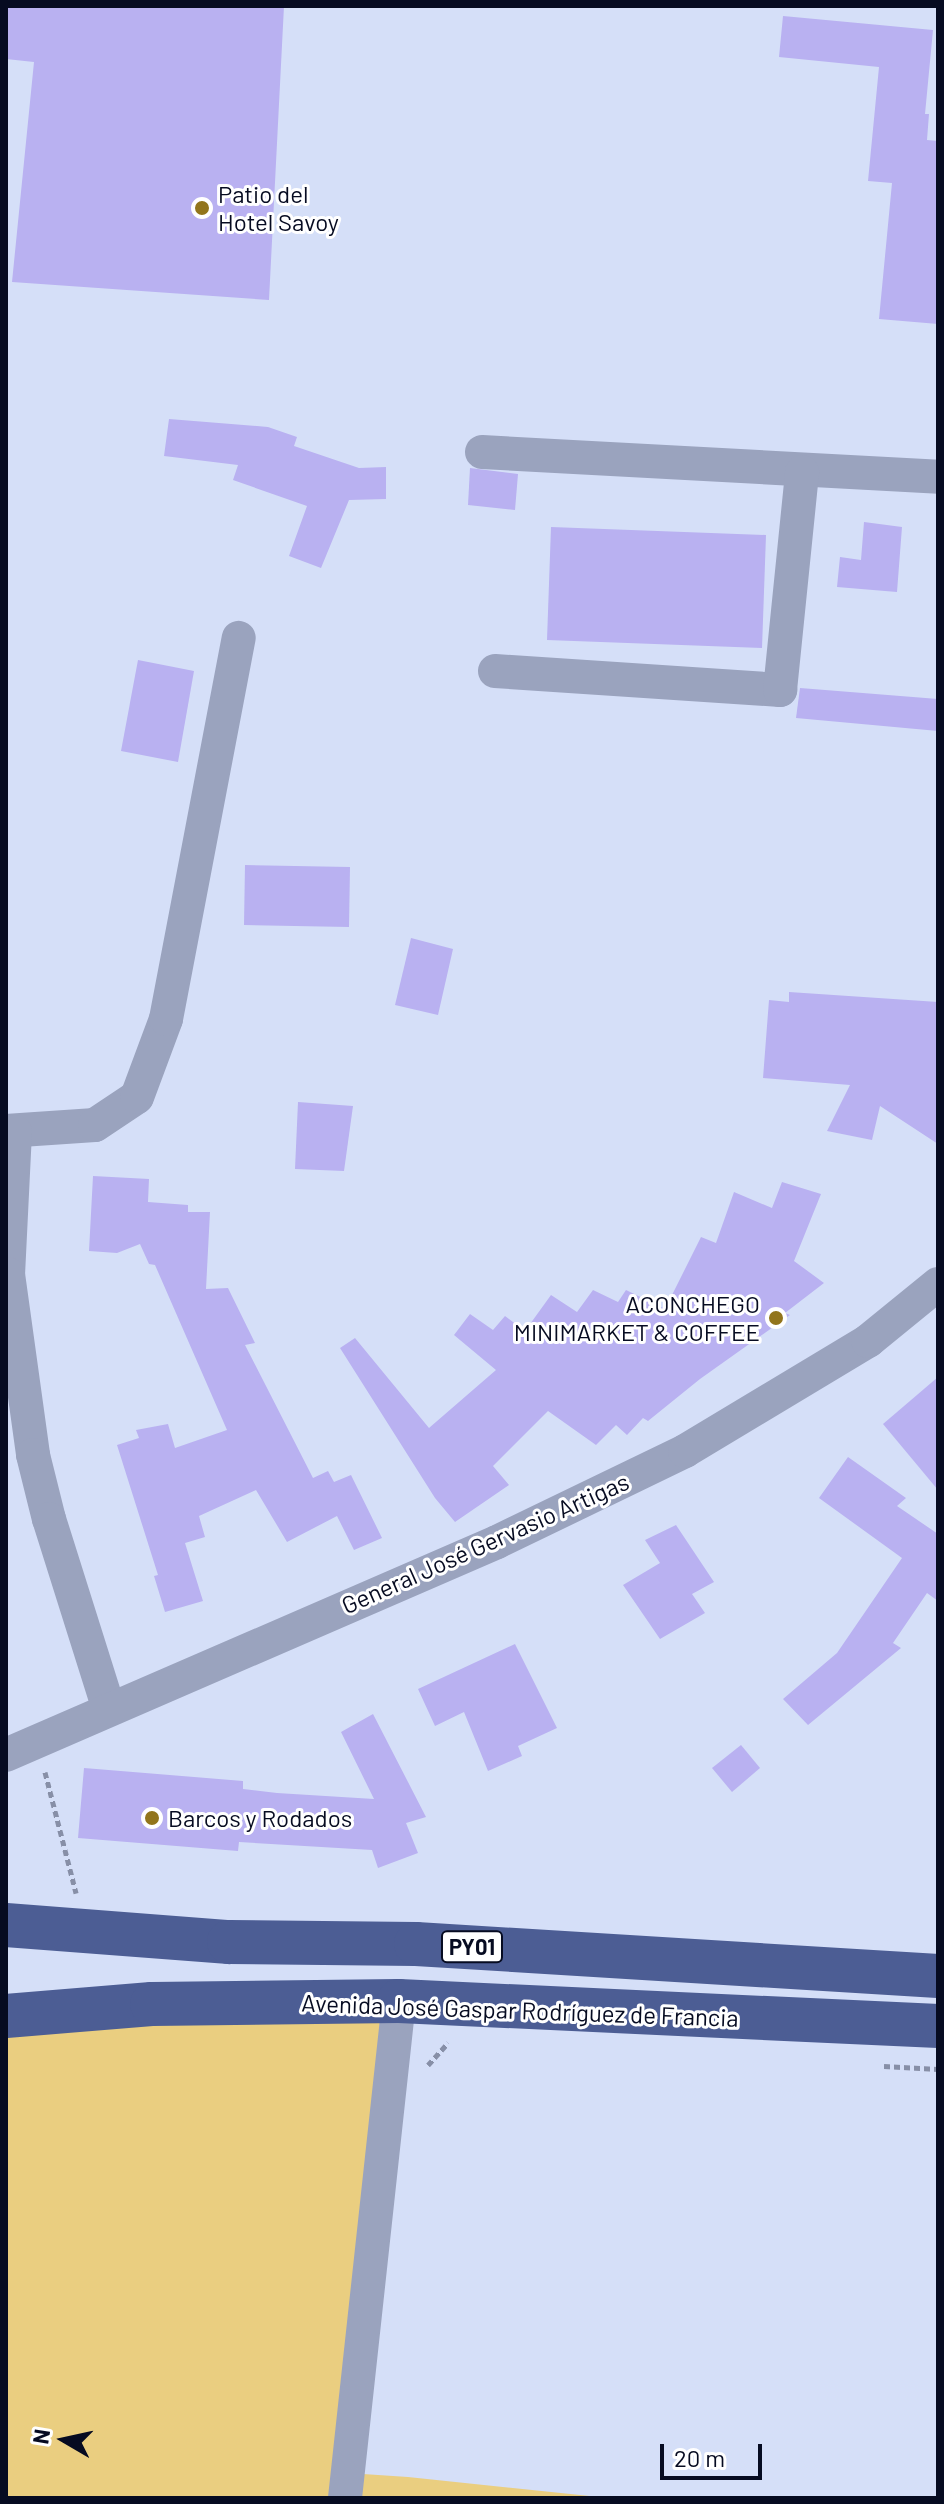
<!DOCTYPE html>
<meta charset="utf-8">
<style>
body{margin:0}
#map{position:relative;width:944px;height:2504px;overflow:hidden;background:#d5dff8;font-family:Barlow,sans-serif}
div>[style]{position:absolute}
.green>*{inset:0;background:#eace80}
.building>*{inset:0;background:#b9b1f1}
.path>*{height:5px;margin-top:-2.5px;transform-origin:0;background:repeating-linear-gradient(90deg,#878fa7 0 6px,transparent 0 10px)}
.street>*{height:34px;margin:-17px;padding:0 17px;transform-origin:17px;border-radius:17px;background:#9aa3be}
.highway>*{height:44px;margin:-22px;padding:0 22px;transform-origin:22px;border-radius:22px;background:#4c5d94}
.dots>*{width:22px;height:22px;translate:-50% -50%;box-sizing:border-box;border:4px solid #fff;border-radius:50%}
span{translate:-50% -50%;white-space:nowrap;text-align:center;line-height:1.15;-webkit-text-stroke:6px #fff;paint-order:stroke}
.shield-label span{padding:2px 6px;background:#fff;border:2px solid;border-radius:6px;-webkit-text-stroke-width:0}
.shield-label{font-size:22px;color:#060b21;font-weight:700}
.poi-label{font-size:24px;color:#060b21}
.left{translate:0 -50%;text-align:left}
.right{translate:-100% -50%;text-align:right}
.street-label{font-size:24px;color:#060b21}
.frame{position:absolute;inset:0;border:8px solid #060b21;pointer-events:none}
.north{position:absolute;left:24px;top:2400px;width:80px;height:80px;-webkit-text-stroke:6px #fff;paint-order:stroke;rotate:279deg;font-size:22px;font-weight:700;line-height:32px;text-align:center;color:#060b21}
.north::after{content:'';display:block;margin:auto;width:28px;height:36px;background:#060b21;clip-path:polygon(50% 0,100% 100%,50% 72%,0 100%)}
.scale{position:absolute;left:660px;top:2444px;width:102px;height:36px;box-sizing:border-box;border:4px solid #060b21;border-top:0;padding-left:10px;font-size:24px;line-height:28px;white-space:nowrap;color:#060b21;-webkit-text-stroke:6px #fff;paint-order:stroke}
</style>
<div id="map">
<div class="green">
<i style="clip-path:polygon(399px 2001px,340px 2498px,6px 2498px,6px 2016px)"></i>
<i style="clip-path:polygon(348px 2473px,408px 2477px,609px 2498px,345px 2498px)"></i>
</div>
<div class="building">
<i style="clip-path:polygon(6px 6px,284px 6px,269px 300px,12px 282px,34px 62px,6px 59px)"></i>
<i style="clip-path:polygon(783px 16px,933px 30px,925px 114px,929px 114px,927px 140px,938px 141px,938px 324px,879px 319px,892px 183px,868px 181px,879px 67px,779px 57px)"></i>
<i style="clip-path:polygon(169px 419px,268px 427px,297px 437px,294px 446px,359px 468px,386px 467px,386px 499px,349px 500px,321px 568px,289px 556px,307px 506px,233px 480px,238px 465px,164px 456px)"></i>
<i style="clip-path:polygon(470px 468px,518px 474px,515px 510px,468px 505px)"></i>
<i style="clip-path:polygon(864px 522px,902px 527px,897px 592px,837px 587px,840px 557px,861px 560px)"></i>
<i style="clip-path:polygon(551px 527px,766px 535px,762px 648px,547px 640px)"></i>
<i style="clip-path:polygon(138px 660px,194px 671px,178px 762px,121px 751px)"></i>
<i style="clip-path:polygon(800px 688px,938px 699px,938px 731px,796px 718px)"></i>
<i style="clip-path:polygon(245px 865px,350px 867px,349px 927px,244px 925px)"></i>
<i style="clip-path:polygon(411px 938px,453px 949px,438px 1015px,395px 1005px)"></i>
<i style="clip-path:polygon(789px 992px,938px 1002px,938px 1144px,880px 1106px,872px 1140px,827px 1131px,850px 1085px,763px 1078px,769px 1000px,789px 1002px)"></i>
<i style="clip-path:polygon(298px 1102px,353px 1106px,344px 1171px,295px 1169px)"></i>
<i style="clip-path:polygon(93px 1176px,149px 1179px,148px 1202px,188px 1205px,188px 1212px,210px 1212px,206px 1289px,228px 1288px,255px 1343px,245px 1345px,313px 1478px,328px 1471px,334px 1482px,351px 1475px,382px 1538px,354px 1550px,337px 1516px,287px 1542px,256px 1490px,199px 1516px,205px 1537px,185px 1543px,203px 1601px,165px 1612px,154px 1576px,158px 1575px,117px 1445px,139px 1438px,136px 1430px,168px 1424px,175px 1448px,227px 1430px,155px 1265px,149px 1264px,140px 1244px,117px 1253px,89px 1251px)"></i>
<i style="clip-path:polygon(782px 1182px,821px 1194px,794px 1261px,824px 1283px,785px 1313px,790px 1315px,700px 1379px,648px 1421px,643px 1418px,627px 1435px,616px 1425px,596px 1445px,548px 1411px,493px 1466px,509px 1485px,455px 1522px,435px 1498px,340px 1348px,355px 1338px,429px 1428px,496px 1370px,454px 1335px,470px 1314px,493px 1330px,505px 1316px,525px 1331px,551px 1295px,577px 1312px,593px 1290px,618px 1302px,626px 1290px,665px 1309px,701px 1237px,716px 1243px,734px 1192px,772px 1208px)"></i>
<i style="clip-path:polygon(938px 1377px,938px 1490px,883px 1424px)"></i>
<i style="clip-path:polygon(848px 1457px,906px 1498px,897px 1506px,938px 1534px,938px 1601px,927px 1593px,893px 1643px,901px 1648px,808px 1725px,783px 1699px,837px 1653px,902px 1558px,819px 1498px)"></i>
<i style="clip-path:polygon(676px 1525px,714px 1582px,692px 1594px,705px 1613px,660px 1639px,623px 1585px,660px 1563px,645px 1540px)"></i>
<i style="clip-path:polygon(515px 1644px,557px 1728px,518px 1746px,522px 1756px,488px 1771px,464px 1712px,435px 1726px,418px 1689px)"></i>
<i style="clip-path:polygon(373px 1714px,426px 1817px,406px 1823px,418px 1853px,378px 1868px,372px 1850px,239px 1842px,238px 1851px,78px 1838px,84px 1768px,243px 1781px,243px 1789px,277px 1793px,374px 1799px,341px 1732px)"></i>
<i style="clip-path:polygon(741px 1745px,760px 1768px,732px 1792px,712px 1768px)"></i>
</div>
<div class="path">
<i style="left:45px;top:1772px;width:125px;rotate:75.6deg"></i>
<i style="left:428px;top:2065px;width:30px;rotate:-48deg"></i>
<i style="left:884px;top:2066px;width:54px;rotate:3.2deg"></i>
</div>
<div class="street">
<i style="left:482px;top:452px;width:457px;rotate:3.1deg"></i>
<i style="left:495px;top:671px;width:286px;rotate:3.8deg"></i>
<i style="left:780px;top:690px;width:219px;rotate:-84.2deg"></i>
<i style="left:6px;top:1131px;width:89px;rotate:-3.9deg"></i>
<i style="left:95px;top:1125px;width:50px;rotate:-33.7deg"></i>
<i style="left:137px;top:1097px;width:83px;rotate:-69.6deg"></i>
<i style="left:166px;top:1019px;width:388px;rotate:-79.2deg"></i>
<i style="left:15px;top:1132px;width:142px;rotate:92.8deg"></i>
<i style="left:8px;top:1274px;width:183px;rotate:82.1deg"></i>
<i style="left:33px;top:1455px;width:66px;rotate:76deg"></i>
<i style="left:49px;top:1519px;width:199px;rotate:72.5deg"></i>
<i style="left:6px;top:1755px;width:535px;rotate:-23.45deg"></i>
<i style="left:497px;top:1542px;width:209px;rotate:-25.8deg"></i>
<i style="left:685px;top:1451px;width:214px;rotate:-31deg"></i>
<i style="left:868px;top:1341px;width:90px;rotate:-39.2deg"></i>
<i style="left:345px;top:2498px;width:500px;rotate:-83.8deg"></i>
</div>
<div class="highway">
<i style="left:6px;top:1925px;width:224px;rotate:4.4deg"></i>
<i style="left:229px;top:1942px;width:187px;rotate:0.6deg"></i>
<i style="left:416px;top:1944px;width:523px;rotate:3.51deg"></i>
<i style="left:6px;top:2016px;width:146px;rotate:-4.7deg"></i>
<i style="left:152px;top:2004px;width:247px;rotate:-0.7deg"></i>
<i style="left:399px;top:2001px;width:540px;rotate:2.66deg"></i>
</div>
<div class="dots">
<i style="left:202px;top:208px;background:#92751c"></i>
<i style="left:776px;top:1318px;background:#92751c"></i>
<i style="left:152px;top:1818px;background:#92751c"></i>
</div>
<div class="shield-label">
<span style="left:472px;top:1947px">PY01</span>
</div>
<div class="poi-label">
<span class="left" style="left:218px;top:208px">Patio del<br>Hotel Savoy</span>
<span class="right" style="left:760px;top:1318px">ACONCHEGO<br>MINIMARKET &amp; COFFEE</span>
<span class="left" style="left:168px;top:1818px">Barcos y Rodados</span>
</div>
<div class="street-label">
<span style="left:485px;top:1543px;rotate:-24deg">General José Gervasio Artigas</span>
<span style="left:520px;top:2010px;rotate:2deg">Avenida José Gaspar Rodríguez de Francia</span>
</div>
<div class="frame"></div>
<div class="north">N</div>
<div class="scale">20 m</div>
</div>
